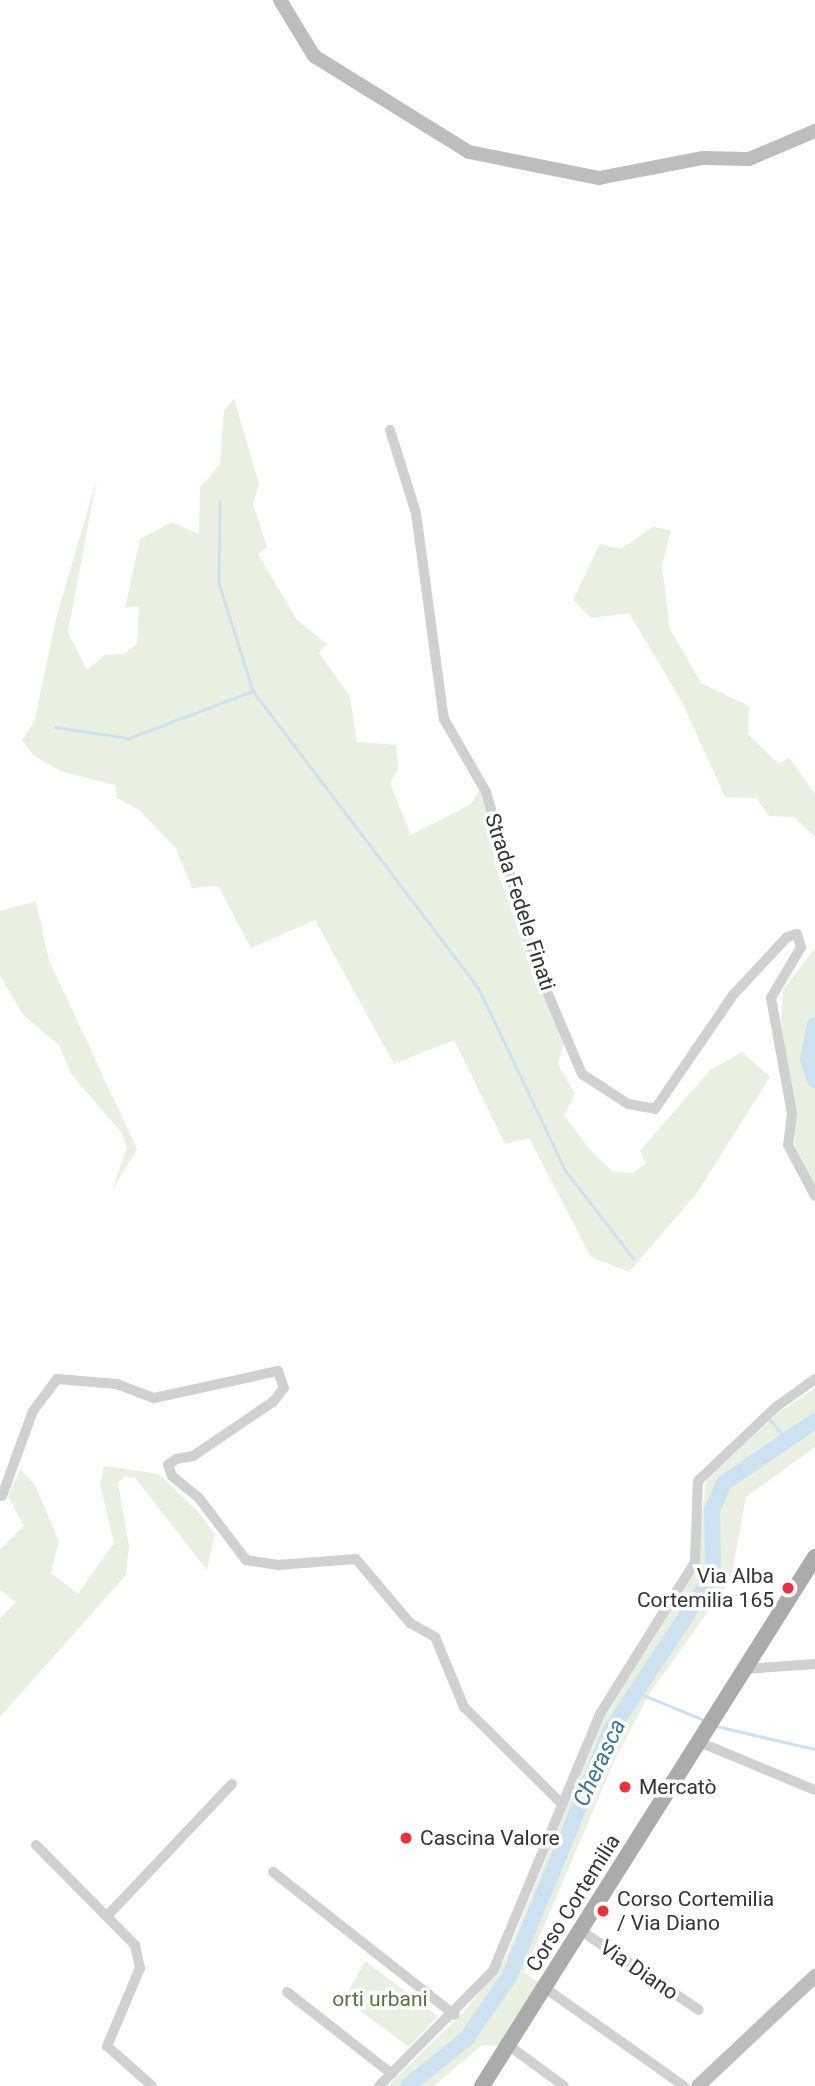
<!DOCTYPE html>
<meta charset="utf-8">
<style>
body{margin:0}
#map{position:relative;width:815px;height:2086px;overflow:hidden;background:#fff;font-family:Roboto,sans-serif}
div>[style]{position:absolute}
.green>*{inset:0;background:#e9f0e1}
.stream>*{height:2.5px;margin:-1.25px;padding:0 1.25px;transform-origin:1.25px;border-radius:1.25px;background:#cde2f0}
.river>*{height:16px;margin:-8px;padding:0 8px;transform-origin:8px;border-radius:8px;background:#cde2f0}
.street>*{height:10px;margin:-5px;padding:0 5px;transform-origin:5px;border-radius:5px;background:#d0d0d0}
.secondary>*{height:14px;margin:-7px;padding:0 7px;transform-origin:7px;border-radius:7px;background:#bdbdbd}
.primary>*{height:16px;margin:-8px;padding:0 8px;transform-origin:8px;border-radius:8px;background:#ababab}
.dots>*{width:19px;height:19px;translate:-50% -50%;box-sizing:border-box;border:4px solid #fff;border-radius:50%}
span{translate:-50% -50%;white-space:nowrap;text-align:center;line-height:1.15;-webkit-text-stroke:7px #fff;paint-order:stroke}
.street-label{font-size:21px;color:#333}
.poi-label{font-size:21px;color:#333}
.right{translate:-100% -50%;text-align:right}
.left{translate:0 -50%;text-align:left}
.park-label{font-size:21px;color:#55733c}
.water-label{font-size:23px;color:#3a749c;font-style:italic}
</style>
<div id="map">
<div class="green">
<i style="clip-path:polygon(234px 398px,259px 484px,253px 504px,267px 547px,258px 554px,297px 620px,327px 644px,319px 653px,350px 696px,357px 742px,396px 745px,398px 769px,390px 783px,411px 835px,471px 804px,479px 790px,485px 802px,501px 854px,494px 863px,564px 1044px,558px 1064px,575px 1094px,564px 1115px,590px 1150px,613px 1172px,633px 1173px,646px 1163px,640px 1151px,710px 1070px,742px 1052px,770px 1077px,697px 1193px,629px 1272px,591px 1257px,529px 1138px,505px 1144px,454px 1040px,394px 1064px,315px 920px,251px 948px,218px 886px,192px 888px,175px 847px,139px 810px,117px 798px,115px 785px,60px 771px,34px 756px,22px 740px,34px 722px,57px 615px,97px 478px,68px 632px,87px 670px,105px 655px,124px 654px,137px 644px,139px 606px,125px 608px,140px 539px,172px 522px,199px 534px,200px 488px,220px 464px,224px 411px)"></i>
<i style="clip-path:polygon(653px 527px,671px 530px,662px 567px,670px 629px,701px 683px,749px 706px,748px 734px,779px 764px,789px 757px,815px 794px,815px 837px,794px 817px,769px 816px,756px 798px,725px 797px,682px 702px,629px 613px,591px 618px,573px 600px,600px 544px,621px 549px)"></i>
<i style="clip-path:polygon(36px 901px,49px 960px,137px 1149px,112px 1191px,127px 1147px,121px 1132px,71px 1074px,59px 1045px,24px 1016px,0 976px,0 911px)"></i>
<i style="clip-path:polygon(815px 948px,815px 1188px,797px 1160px,781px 1023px,783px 990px)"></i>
<i style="clip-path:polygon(815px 1388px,815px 1447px,746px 1497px,731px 1579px,650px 1693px,616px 1757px,524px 1973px,543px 1984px,503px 2046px,482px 2045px,434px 2086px,387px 2086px,462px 2014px,505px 1959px,601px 1723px,696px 1564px,706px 1481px,778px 1413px)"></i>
<i style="clip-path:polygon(104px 1466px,159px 1474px,200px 1514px,215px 1534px,207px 1570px,135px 1478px,125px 1476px,118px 1483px,129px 1546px,126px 1575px,0 1717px,0 1618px,16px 1602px,0 1590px,0 1550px,24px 1526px,8px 1496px,20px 1469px,35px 1485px,59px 1541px,51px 1573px,78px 1594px,114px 1543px,100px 1485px)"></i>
<i style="clip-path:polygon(365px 1961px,438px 2016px,409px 2047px,344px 1999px)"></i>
</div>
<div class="stream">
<i style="left:220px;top:501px;width:82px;rotate:90.7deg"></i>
<i style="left:219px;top:583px;width:113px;rotate:72.5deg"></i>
<i style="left:253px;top:691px;width:374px;rotate:52.8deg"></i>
<i style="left:479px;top:989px;width:202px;rotate:64.5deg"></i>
<i style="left:566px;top:1171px;width:110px;rotate:52.4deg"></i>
<i style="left:55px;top:727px;width:75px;rotate:8.5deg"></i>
<i style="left:129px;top:738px;width:133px;rotate:-20.8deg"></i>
<i style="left:768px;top:1417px;width:31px;rotate:50deg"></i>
<i style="left:636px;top:1692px;width:74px;rotate:22.4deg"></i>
<i style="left:716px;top:1726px;width:102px;rotate:13.1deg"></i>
</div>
<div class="river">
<i style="left:815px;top:1025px;width:35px;rotate:102deg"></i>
<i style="left:808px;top:1059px;width:22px;rotate:72deg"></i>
<i style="left:408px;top:2086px;width:76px;rotate:-39.1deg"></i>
<i style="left:467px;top:2038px;width:74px;rotate:-55.5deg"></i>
<i style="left:509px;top:1977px;width:267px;rotate:-67.6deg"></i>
<i style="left:611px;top:1730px;width:186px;rotate:-56.7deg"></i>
<i style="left:713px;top:1575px;width:65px;rotate:-90.9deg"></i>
<i style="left:712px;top:1510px;width:30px;rotate:-66deg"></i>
<i style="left:724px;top:1483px;width:110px;rotate:-34.3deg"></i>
</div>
<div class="street">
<i style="left:390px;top:430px;width:87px;rotate:72.6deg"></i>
<i style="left:416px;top:513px;width:208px;rotate:82.3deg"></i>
<i style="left:444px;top:719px;width:84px;rotate:60.1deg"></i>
<i style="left:486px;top:792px;width:183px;rotate:73.8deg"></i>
<i style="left:537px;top:968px;width:115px;rotate:67deg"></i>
<i style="left:582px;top:1074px;width:55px;rotate:33.1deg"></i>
<i style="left:628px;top:1104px;width:27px;rotate:10deg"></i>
<i style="left:655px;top:1109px;width:138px;rotate:-55.6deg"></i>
<i style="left:733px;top:995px;width:79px;rotate:-47deg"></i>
<i style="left:787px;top:937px;width:10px;rotate:-17deg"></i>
<i style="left:797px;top:934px;width:14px;rotate:73deg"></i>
<i style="left:801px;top:947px;width:59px;rotate:120.5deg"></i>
<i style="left:771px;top:998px;width:117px;rotate:79.7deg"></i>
<i style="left:792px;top:1113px;width:32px;rotate:97deg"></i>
<i style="left:788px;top:1145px;width:58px;rotate:62.1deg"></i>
<i style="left:2px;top:1496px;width:90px;rotate:-70deg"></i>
<i style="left:33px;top:1411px;width:40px;rotate:-53deg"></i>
<i style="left:57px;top:1379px;width:60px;rotate:4.8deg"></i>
<i style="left:117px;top:1384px;width:40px;rotate:21deg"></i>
<i style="left:154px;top:1398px;width:127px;rotate:-12.3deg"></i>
<i style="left:278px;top:1371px;width:18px;rotate:71deg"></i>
<i style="left:284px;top:1388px;width:16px;rotate:128deg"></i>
<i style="left:274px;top:1401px;width:98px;rotate:145.8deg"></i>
<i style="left:193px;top:1456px;width:17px;rotate:170deg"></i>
<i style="left:176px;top:1459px;width:10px;rotate:143deg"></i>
<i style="left:168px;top:1465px;width:12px;rotate:70deg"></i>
<i style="left:172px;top:1476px;width:35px;rotate:39deg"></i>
<i style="left:199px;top:1498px;width:78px;rotate:52.8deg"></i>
<i style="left:246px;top:1560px;width:32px;rotate:9deg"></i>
<i style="left:278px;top:1565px;width:78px;rotate:-4.4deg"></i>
<i style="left:356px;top:1559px;width:84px;rotate:49.8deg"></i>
<i style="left:410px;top:1623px;width:29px;rotate:29deg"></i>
<i style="left:435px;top:1637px;width:76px;rotate:67.5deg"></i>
<i style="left:464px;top:1707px;width:135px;rotate:44.7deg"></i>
<i style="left:745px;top:1669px;width:70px;rotate:-4.1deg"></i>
<i style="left:699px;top:1742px;width:126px;rotate:22.5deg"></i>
<i style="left:36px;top:1845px;width:141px;rotate:45.3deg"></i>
<i style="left:135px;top:1945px;width:24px;rotate:78deg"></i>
<i style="left:140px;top:1968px;width:85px;rotate:112.9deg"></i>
<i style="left:107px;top:2046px;width:60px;rotate:41.6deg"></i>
<i style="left:273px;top:1872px;width:231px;rotate:38.2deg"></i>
<i style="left:109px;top:1914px;width:179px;rotate:-46.6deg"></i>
<i style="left:580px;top:1930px;width:143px;rotate:33.9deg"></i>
<i style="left:545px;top:1988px;width:170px;rotate:35.2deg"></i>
<i style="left:287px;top:1992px;width:133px;rotate:38deg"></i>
<i style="left:508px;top:2045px;width:69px;rotate:36.2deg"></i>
<i style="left:379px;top:2086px;width:162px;rotate:-45.3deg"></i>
<i style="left:493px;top:1971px;width:278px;rotate:-67.4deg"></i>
<i style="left:600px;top:1714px;width:179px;rotate:-58deg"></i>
<i style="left:695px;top:1562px;width:81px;rotate:-87.9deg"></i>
<i style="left:698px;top:1481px;width:108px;rotate:-43.5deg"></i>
<i style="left:776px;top:1407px;width:48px;rotate:-35.7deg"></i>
</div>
<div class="secondary">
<i style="left:280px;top:0;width:66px;rotate:58.7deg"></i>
<i style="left:314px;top:56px;width:182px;rotate:31.8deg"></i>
<i style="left:469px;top:152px;width:133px;rotate:11.3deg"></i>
<i style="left:599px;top:178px;width:106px;rotate:-10.9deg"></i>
<i style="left:703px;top:158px;width:46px;rotate:1.2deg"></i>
<i style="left:749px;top:159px;width:72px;rotate:-23deg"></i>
<i style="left:698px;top:2086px;width:161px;rotate:-43.2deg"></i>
</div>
<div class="primary">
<i style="left:482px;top:2086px;width:625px;rotate:-57.81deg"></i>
</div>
<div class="dots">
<i style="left:788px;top:1588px;background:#f12e39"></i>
<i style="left:625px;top:1787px;background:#f12e39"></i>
<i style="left:406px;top:1838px;background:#f12e39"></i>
<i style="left:603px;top:1911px;background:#f12e39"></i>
</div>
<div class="street-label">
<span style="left:520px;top:902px;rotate:72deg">Strada Fedele Finati</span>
<span style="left:573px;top:1903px;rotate:-58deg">Corso Cortemilia</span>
<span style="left:639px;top:1970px;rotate:34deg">Via Diano</span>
</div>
<div class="poi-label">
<span class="right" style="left:774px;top:1588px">Via Alba<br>Cortemilia 165</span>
<span class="left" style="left:639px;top:1787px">Mercatò</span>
<span class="left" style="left:420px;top:1838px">Cascina Valore</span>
<span class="left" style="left:617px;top:1911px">Corso Cortemilia<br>/ Via Diano</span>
</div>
<div class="park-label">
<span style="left:380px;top:1999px">orti urbani</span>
</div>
<div class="water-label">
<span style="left:600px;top:1763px;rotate:-65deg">Cherasca</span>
</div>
</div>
